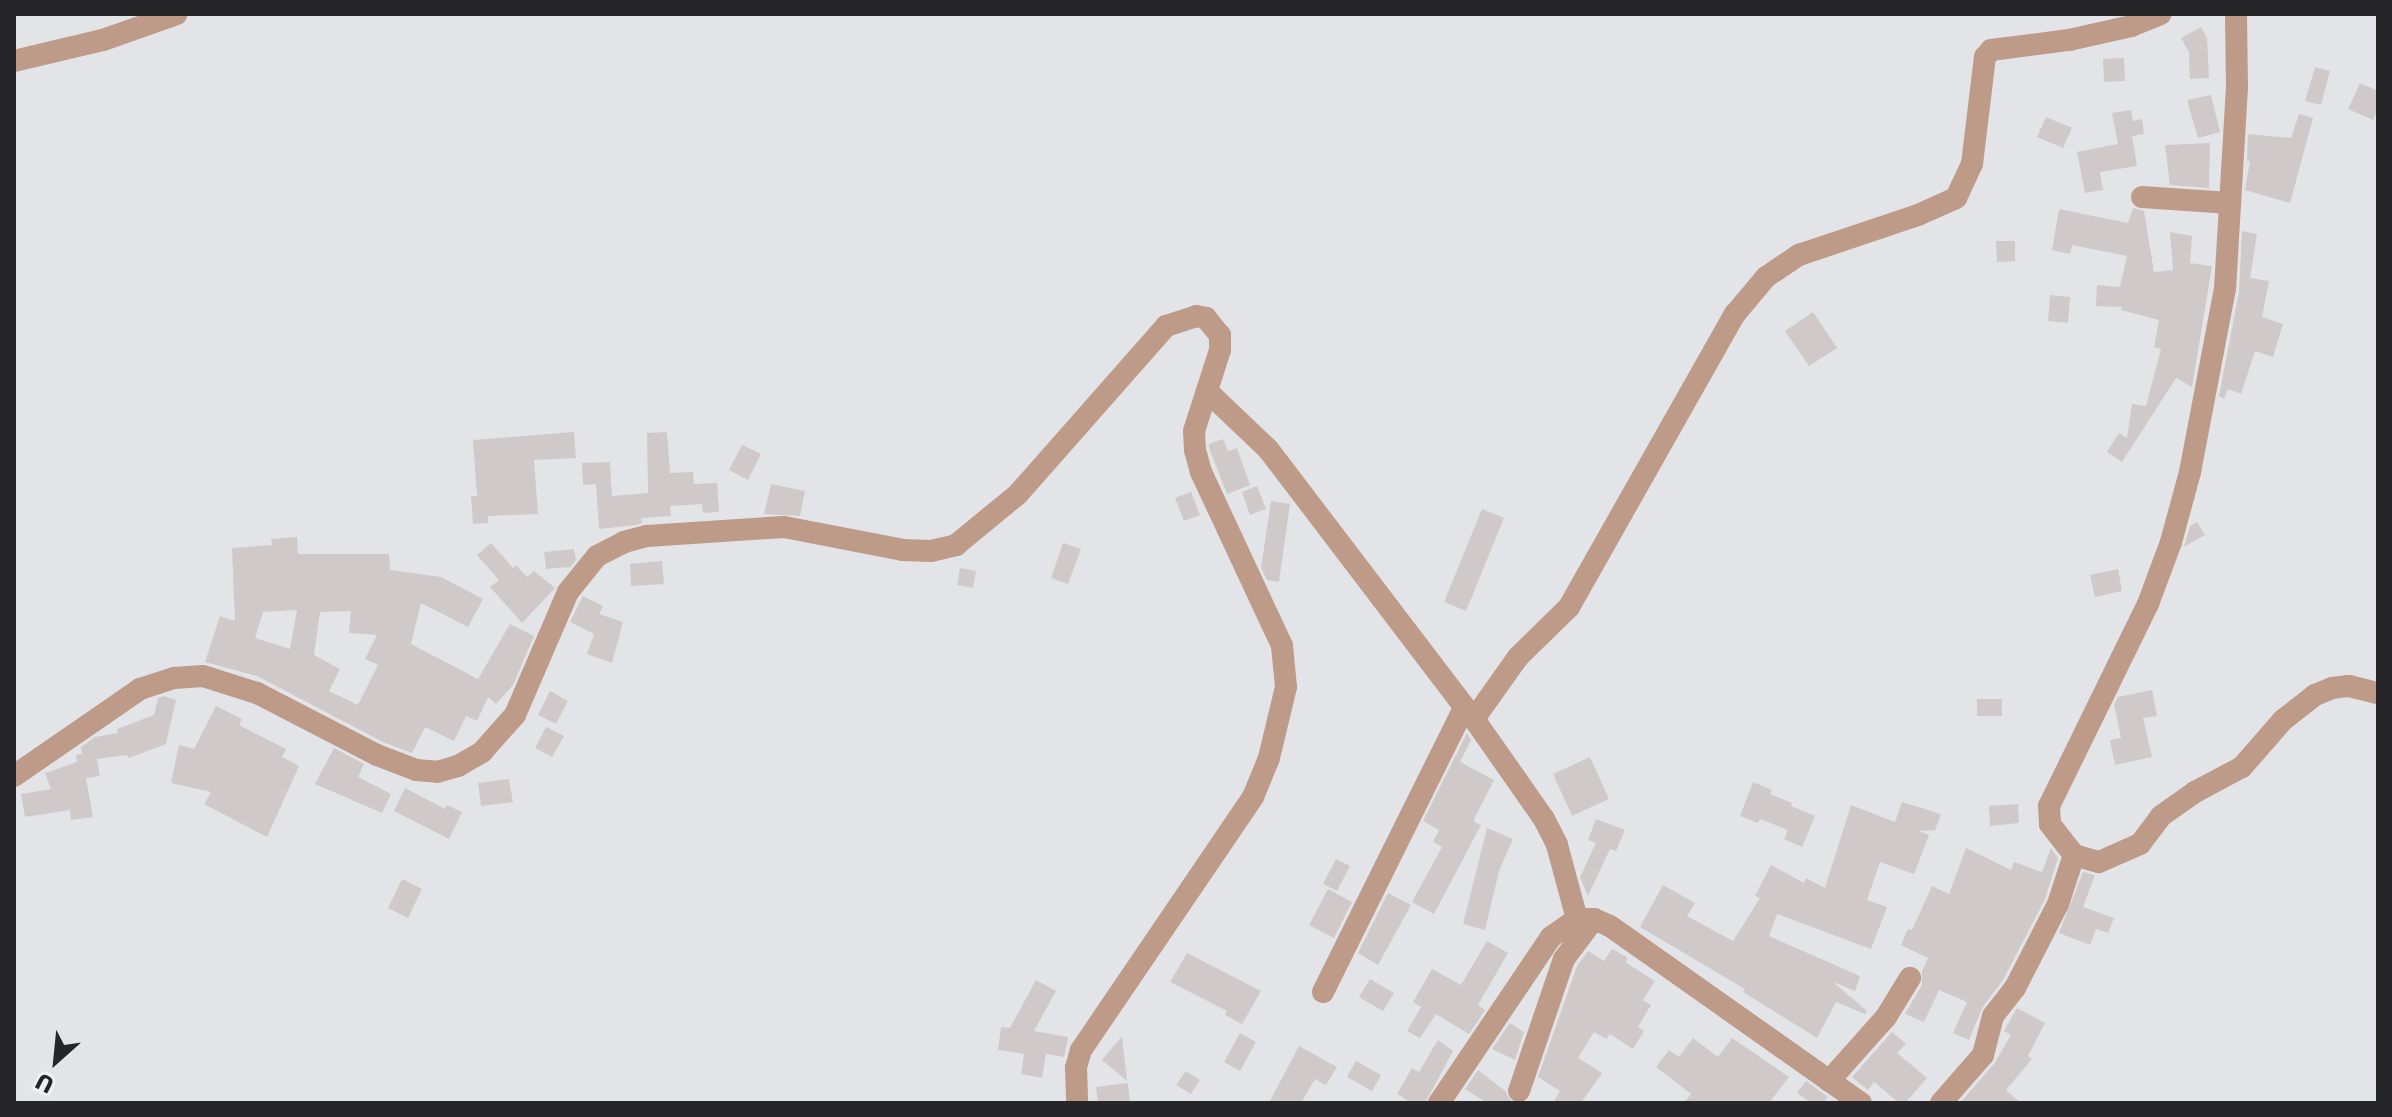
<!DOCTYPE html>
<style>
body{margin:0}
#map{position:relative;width:2392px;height:1117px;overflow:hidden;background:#e2e4e8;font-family:"DejaVu Sans",sans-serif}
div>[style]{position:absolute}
.building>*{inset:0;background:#cfcac9}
.minor>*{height:22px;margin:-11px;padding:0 11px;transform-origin:11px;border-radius:11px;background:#be9b89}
span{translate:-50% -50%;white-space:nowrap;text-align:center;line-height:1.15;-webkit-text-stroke:6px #eff1f5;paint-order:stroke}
.frame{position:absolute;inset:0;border:16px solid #262628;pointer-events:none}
.north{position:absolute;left:16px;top:1021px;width:80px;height:80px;-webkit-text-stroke:6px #eff1f5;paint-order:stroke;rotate:207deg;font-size:22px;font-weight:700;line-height:32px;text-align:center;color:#262628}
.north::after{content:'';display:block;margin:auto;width:28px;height:36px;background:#262628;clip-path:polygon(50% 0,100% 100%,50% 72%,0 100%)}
</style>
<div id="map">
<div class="building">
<i style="clip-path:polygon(2201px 27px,2207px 38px,2209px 78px,2190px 79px,2189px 52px,2181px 38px)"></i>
<i style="clip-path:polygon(2124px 58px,2125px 81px,2104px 82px,2103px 59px)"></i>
<i style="clip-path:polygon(2315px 67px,2330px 71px,2321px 105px,2305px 101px)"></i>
<i style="clip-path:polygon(2360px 83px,2378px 91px,2378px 109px,2373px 120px,2348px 109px)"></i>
<i style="clip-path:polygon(2211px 95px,2220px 132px,2198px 138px,2187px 100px)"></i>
<i style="clip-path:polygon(2131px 110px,2133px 121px,2142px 119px,2144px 134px,2132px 136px,2137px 166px,2100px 172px,2103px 190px,2085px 193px,2077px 152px,2118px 144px,2112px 113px)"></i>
<i style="clip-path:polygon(2299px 114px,2313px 118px,2290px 203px,2245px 190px,2250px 161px,2247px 161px,2248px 134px,2291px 138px)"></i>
<i style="clip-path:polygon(2046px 117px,2072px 128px,2063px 148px,2037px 137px)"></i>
<i style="clip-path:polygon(2210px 143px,2209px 188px,2170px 185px,2165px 145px)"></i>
<i style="clip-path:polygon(2133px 208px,2144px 211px,2154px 272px,2173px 270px,2170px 232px,2192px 236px,2190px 263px,2212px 266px,2192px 387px,2176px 378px,2122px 462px,2107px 452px,2119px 433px,2127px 438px,2132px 404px,2146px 406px,2161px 349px,2154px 347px,2159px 320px,2121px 310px,2122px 307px,2096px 306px,2097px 285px,2120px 287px,2127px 256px,2072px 245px,2070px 254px,2052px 250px,2059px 209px,2128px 223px)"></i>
<i style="clip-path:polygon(2242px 231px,2257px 234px,2250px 278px,2269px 281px,2262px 317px,2283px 324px,2273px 357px,2255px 351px,2241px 394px,2228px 389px,2224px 399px,2219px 396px,2239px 292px)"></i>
<i style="clip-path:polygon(1996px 241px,2015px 241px,2015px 261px,1997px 262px)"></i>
<i style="clip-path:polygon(2050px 295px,2070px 297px,2068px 323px,2048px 321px)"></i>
<i style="clip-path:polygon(1813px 312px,1837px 348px,1809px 366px,1785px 331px)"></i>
<i style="clip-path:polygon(574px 432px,576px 458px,534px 460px,538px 514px,488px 516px,488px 523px,473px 524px,471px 496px,477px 496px,473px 440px)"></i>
<i style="clip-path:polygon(667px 432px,670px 473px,693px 472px,694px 484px,717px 483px,719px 512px,703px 513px,702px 504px,670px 506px,671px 516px,641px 518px,642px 523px,636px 525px,599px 529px,596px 484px,583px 485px,582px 463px,610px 462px,612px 496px,648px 493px,647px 433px)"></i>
<i style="clip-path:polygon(1223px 439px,1228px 451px,1237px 448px,1250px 485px,1227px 494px,1209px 448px,1209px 444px)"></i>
<i style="clip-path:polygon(742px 445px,761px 454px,748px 480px,729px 470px)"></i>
<i style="clip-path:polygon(771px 484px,805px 491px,800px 516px,764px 514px)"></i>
<i style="clip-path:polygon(1257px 486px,1266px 509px,1250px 515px,1242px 492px)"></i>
<i style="clip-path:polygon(1191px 492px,1200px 515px,1184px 521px,1175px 498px)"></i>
<i style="clip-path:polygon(1271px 501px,1290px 504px,1279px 582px,1267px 580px,1261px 568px)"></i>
<i style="clip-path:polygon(1482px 509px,1504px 518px,1466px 611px,1444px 602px)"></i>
<i style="clip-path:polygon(2197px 522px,2205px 535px,2184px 547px,2190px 526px)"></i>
<i style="clip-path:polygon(evenodd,297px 537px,298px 554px,389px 554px,390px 570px,441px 577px,483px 599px,468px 627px,421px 603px,411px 644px,478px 679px,510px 624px,534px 636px,513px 685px,496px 704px,488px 697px,477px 721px,466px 716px,454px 741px,425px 727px,412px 753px,383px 742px,257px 676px,205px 662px,220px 616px,235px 621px,232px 548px,272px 545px,271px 539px,297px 537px,297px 610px,290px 649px,255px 638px,263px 612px,297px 610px,297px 537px,351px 611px,349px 633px,377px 635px,365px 659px,378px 665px,358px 705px,329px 691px,340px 669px,314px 655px,320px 612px,351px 611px)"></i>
<i style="clip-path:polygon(491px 543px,513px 568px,516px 565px,527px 577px,534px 571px,555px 588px,522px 623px,490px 587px,499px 580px,477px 555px)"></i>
<i style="clip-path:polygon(1063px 543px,1081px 549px,1068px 584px,1051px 578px)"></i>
<i style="clip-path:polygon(574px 549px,576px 560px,570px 567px,546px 569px,544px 552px)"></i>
<i style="clip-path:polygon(662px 561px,664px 584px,631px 586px,630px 564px)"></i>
<i style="clip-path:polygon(960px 568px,976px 571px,973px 588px,957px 585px)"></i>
<i style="clip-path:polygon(2118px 569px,2122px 591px,2095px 597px,2090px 575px)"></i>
<i style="clip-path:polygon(583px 596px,603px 606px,599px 614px,623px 622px,612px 663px,587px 654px,594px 634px,570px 622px)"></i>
<i style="clip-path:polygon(2152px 690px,2157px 716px,2143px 718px,2152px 757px,2115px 765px,2110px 740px,2121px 738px,2114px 704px,2118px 697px)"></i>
<i style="clip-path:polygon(550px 691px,568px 701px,556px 724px,538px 715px)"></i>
<i style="clip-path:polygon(163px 696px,176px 700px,166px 744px,129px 758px,127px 755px,97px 759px,100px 776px,86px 778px,93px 817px,71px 820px,70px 810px,25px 817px,21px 794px,51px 789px,45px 773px,77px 762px,76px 755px,82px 754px,81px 747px,95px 737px,118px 733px,117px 729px,154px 715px,158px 698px)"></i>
<i style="clip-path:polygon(1977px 699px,2002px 699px,2002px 716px,1977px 716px)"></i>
<i style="clip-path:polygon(216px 706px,242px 719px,239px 725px,286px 749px,282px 757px,299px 766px,267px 837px,204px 804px,211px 792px,171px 783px,179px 745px,194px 749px)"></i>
<i style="clip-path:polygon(546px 727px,564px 736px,552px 757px,535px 748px)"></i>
<i style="clip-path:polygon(1467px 733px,1471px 740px,1460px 762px,1494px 780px,1475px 817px,1474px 822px,1481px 825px,1434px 914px,1412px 902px,1442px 847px,1433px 842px,1439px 830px,1423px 821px)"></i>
<i style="clip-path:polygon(334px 748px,364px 764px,358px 777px,391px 794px,382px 813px,315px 784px)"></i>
<i style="clip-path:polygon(1590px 757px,1609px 799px,1572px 816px,1553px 774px)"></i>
<i style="clip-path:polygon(509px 779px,513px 802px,481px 806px,478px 783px)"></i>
<i style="clip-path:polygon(1753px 782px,1772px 790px,1770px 794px,1792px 803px,1791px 806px,1815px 816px,1802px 847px,1784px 839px,1788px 830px,1760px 819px,1758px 823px,1740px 816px)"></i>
<i style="clip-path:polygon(405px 788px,445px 809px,447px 805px,462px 812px,449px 839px,394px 811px)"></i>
<i style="clip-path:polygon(1902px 802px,1941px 814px,1935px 830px,1919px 831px,1929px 835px,1914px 874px,1880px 862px,1867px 900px,1887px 907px,1871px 949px,1777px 914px,1769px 936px,1860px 976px,1855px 991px,1833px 982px,1867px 1011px,1865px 1014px,1836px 1002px,1817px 1038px,1743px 992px,1745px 989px,1640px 927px,1663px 885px,1695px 903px,1687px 916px,1733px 941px,1760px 898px,1755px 896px,1771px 865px,1804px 883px,1806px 878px,1825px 888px,1851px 805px,1895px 822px)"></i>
<i style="clip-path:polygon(2018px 804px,2019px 823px,1990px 826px,1989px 806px)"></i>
<i style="clip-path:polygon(1596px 819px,1625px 830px,1616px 851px,1610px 849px,1588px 896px,1580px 877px,1596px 843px,1588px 840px)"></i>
<i style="clip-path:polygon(1487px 828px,1513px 839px,1499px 871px,1485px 930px,1463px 924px)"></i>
<i style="clip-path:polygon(1966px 848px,2011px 870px,2014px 862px,2042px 872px,2051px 848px,2058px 858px,2045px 899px,2003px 980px,1982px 1008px,1969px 1040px,1953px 1033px,1967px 1002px,1939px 990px,1924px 1022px,1905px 1014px,1922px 985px,1922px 971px,1928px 958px,1901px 945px,1908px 929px,1912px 930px,1932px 886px,1949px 894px)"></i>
<i style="clip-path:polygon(1336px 859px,1350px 866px,1337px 891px,1323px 884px)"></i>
<i style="clip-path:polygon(2083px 872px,2095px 875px,2083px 907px,2114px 918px,2108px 933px,2096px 929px,2090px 945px,2059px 933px)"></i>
<i style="clip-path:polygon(402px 879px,422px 889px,408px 918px,388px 908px)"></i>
<i style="clip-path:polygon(1328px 889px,1352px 902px,1334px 938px,1309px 925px)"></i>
<i style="clip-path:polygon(1388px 893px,1411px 905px,1378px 965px,1358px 953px)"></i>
<i style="clip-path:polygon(1487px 941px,1508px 953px,1478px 1005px,1485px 1010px,1469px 1034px,1436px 1014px,1420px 1038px,1407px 1031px,1421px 1007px,1413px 1002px,1432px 969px,1461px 985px)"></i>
<i style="clip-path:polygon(1612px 949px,1628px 958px,1625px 962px,1655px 981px,1643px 1000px,1651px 1005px,1638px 1027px,1644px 1031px,1633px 1049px,1610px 1034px,1606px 1039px,1594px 1032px,1578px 1058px,1602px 1073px,1581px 1103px,1553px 1103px,1560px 1091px,1538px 1077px,1577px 966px,1588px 951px,1604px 961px)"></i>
<i style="clip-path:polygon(1187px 953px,1261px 991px,1242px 1024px,1225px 1015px,1227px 1011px,1170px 982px)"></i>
<i style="clip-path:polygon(1370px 979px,1394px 993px,1383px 1011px,1359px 997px)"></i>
<i style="clip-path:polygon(1036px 980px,1056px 991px,1034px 1031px,1068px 1037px,1064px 1057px,1046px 1054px,1042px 1078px,1021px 1074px,1024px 1054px,998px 1050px,1001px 1027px,1010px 1028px)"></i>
<i style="clip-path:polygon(2017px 1008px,2045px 1023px,2028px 1056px,2032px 1059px,2006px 1090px,2021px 1103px,1960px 1103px,1994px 1064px,2011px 1035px,2004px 1031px)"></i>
<i style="clip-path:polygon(1510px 1023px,1524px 1032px,1515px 1060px,1492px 1049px)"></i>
<i style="clip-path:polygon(1892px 1032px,1906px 1044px,1897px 1053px,1927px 1078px,1905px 1103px,1899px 1103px,1874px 1082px,1868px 1090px,1852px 1077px)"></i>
<i style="clip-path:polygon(1240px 1033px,1256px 1042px,1240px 1071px,1224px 1062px)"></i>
<i style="clip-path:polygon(1122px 1036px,1127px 1081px,1102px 1060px)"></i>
<i style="clip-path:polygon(1693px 1038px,1718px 1057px,1732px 1038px,1789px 1077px,1769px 1103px,1684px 1103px,1691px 1094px,1656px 1067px,1669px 1050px,1679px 1057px)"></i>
<i style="clip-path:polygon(1438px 1040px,1453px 1051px,1425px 1103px,1412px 1103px,1397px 1094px,1412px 1068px,1419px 1072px)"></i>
<i style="clip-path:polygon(1299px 1046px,1337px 1067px,1326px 1085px,1315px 1079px,1301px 1103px,1269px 1103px)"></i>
<i style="clip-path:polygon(1356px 1061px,1381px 1075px,1372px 1091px,1347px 1077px)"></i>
<i style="clip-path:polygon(1478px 1070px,1505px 1091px,1512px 1103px,1487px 1103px,1465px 1089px)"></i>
<i style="clip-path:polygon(1186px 1071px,1200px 1080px,1191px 1094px,1176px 1085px)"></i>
<i style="clip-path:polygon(1806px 1081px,1828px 1097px,1823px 1103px,1811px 1103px,1797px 1093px)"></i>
<i style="clip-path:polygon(1128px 1083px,1130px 1103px,1098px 1103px,1096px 1087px)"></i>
</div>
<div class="minor">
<i style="left:14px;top:61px;width:91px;rotate:-13.3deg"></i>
<i style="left:103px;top:40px;width:78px;rotate:-19.4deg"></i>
<i style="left:2142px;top:197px;width:88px;rotate:3.9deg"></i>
<i style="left:1207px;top:391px;width:84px;rotate:43.6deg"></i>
<i style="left:1268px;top:449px;width:340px;rotate:52.7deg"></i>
<i style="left:1474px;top:719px;width:76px;rotate:-54.6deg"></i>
<i style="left:1518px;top:657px;width:71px;rotate:-44.4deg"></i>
<i style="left:1569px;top:607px;width:337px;rotate:-60.5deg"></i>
<i style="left:1735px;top:314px;width:48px;rotate:-50deg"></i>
<i style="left:1766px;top:277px;width:40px;rotate:-34deg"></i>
<i style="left:1799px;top:255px;width:126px;rotate:-18.6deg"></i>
<i style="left:1918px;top:215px;width:42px;rotate:-24.1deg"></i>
<i style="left:1956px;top:198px;width:38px;rotate:-65deg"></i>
<i style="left:1972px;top:164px;width:108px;rotate:-83.1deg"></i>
<i style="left:1985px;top:57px;width:9px;rotate:-49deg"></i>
<i style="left:1991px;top:50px;width:79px;rotate:-7.3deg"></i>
<i style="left:2069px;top:40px;width:64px;rotate:-12.7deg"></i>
<i style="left:2131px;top:26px;width:32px;rotate:-22deg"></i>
<i style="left:1474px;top:719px;width:122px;rotate:55deg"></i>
<i style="left:1544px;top:819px;width:29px;rotate:63deg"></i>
<i style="left:1557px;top:845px;width:77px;rotate:74.9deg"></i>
<i style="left:14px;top:776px;width:153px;rotate:-34.6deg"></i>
<i style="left:140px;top:689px;width:36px;rotate:-18deg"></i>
<i style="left:174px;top:678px;width:29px;rotate:-4deg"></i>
<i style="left:203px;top:676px;width:57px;rotate:17.5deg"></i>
<i style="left:257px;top:693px;width:135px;rotate:27.3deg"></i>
<i style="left:377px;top:755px;width:42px;rotate:21deg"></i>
<i style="left:416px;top:770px;width:21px;rotate:5deg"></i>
<i style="left:437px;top:772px;width:22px;rotate:-16deg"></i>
<i style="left:458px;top:766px;width:28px;rotate:-30deg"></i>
<i style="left:482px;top:752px;width:50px;rotate:-48.3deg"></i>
<i style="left:515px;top:715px;width:134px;rotate:-66.7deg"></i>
<i style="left:568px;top:592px;width:46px;rotate:-51.1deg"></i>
<i style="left:597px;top:556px;width:30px;rotate:-27deg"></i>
<i style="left:624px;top:542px;width:24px;rotate:-15deg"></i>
<i style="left:647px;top:536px;width:137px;rotate:-3.8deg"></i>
<i style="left:784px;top:527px;width:121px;rotate:10.9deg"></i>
<i style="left:903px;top:550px;width:28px;rotate:2deg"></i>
<i style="left:931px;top:551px;width:26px;rotate:-13deg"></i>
<i style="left:956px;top:545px;width:80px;rotate:-39.4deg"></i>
<i style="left:1018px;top:494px;width:224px;rotate:-48.6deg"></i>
<i style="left:1166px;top:326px;width:32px;rotate:-18deg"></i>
<i style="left:1196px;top:316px;width:10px;rotate:11deg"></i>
<i style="left:1206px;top:318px;width:22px;rotate:51deg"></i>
<i style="left:1220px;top:335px;width:15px;rotate:90deg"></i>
<i style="left:1220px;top:350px;width:85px;rotate:107.8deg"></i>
<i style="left:1194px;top:431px;width:19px;rotate:87deg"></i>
<i style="left:1195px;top:450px;width:23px;rotate:75deg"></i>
<i style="left:1201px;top:472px;width:192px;rotate:65deg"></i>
<i style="left:1282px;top:646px;width:41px;rotate:84.4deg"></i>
<i style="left:1286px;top:687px;width:73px;rotate:103.5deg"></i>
<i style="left:1269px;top:758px;width:42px;rotate:112.3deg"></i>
<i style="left:1253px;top:797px;width:306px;rotate:124.2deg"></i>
<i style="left:1081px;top:1050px;width:19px;rotate:106deg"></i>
<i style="left:1076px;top:1068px;width:35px;rotate:88deg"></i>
<i style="left:2074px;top:855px;width:26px;rotate:16deg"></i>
<i style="left:2099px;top:862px;width:45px;rotate:-23.7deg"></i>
<i style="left:2140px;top:844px;width:35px;rotate:-53deg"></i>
<i style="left:2161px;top:816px;width:42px;rotate:-35.2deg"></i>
<i style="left:2195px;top:792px;width:53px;rotate:-28deg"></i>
<i style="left:2242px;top:767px;width:62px;rotate:-48.9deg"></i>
<i style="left:2283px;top:720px;width:41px;rotate:-38deg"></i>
<i style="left:2315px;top:695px;width:18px;rotate:-22deg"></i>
<i style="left:2332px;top:688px;width:17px;rotate:-7deg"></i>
<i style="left:2349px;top:686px;width:30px;rotate:14deg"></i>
<i style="left:1323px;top:992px;width:317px;rotate:-63.6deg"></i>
<i style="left:1829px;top:1081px;width:86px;rotate:-48.3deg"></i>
<i style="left:1886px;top:1017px;width:46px;rotate:-58.4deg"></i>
<i style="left:1519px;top:1091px;width:139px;rotate:-71.2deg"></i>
<i style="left:1564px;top:959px;width:50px;rotate:-53.1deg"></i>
<i style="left:1439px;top:1103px;width:200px;rotate:-56deg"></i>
<i style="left:1551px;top:937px;width:32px;rotate:-35deg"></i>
<i style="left:1577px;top:919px;width:17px"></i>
<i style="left:1594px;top:919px;width:17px;rotate:24deg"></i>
<i style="left:1610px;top:926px;width:307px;rotate:35.2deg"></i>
<i style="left:1941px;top:1103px;width:64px;rotate:-48.8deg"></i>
<i style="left:1983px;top:1055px;width:40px;rotate:-75.6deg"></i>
<i style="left:1993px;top:1016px;width:36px;rotate:-52deg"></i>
<i style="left:2015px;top:988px;width:94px;rotate:-62.9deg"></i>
<i style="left:2058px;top:904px;width:52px;rotate:-71.9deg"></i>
<i style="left:2074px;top:855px;width:39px;rotate:-128deg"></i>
<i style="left:2050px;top:824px;width:18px;rotate:-93deg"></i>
<i style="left:2049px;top:806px;width:225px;rotate:-63.9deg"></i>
<i style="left:2148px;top:604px;width:66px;rotate:-69.6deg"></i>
<i style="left:2171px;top:542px;width:73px;rotate:-74.8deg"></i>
<i style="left:2190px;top:472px;width:186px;rotate:-79.2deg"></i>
<i style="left:2225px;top:289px;width:202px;rotate:-86.6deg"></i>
<i style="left:2237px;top:87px;width:73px;rotate:-90.8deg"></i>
</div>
<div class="frame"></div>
<div class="north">U</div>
</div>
